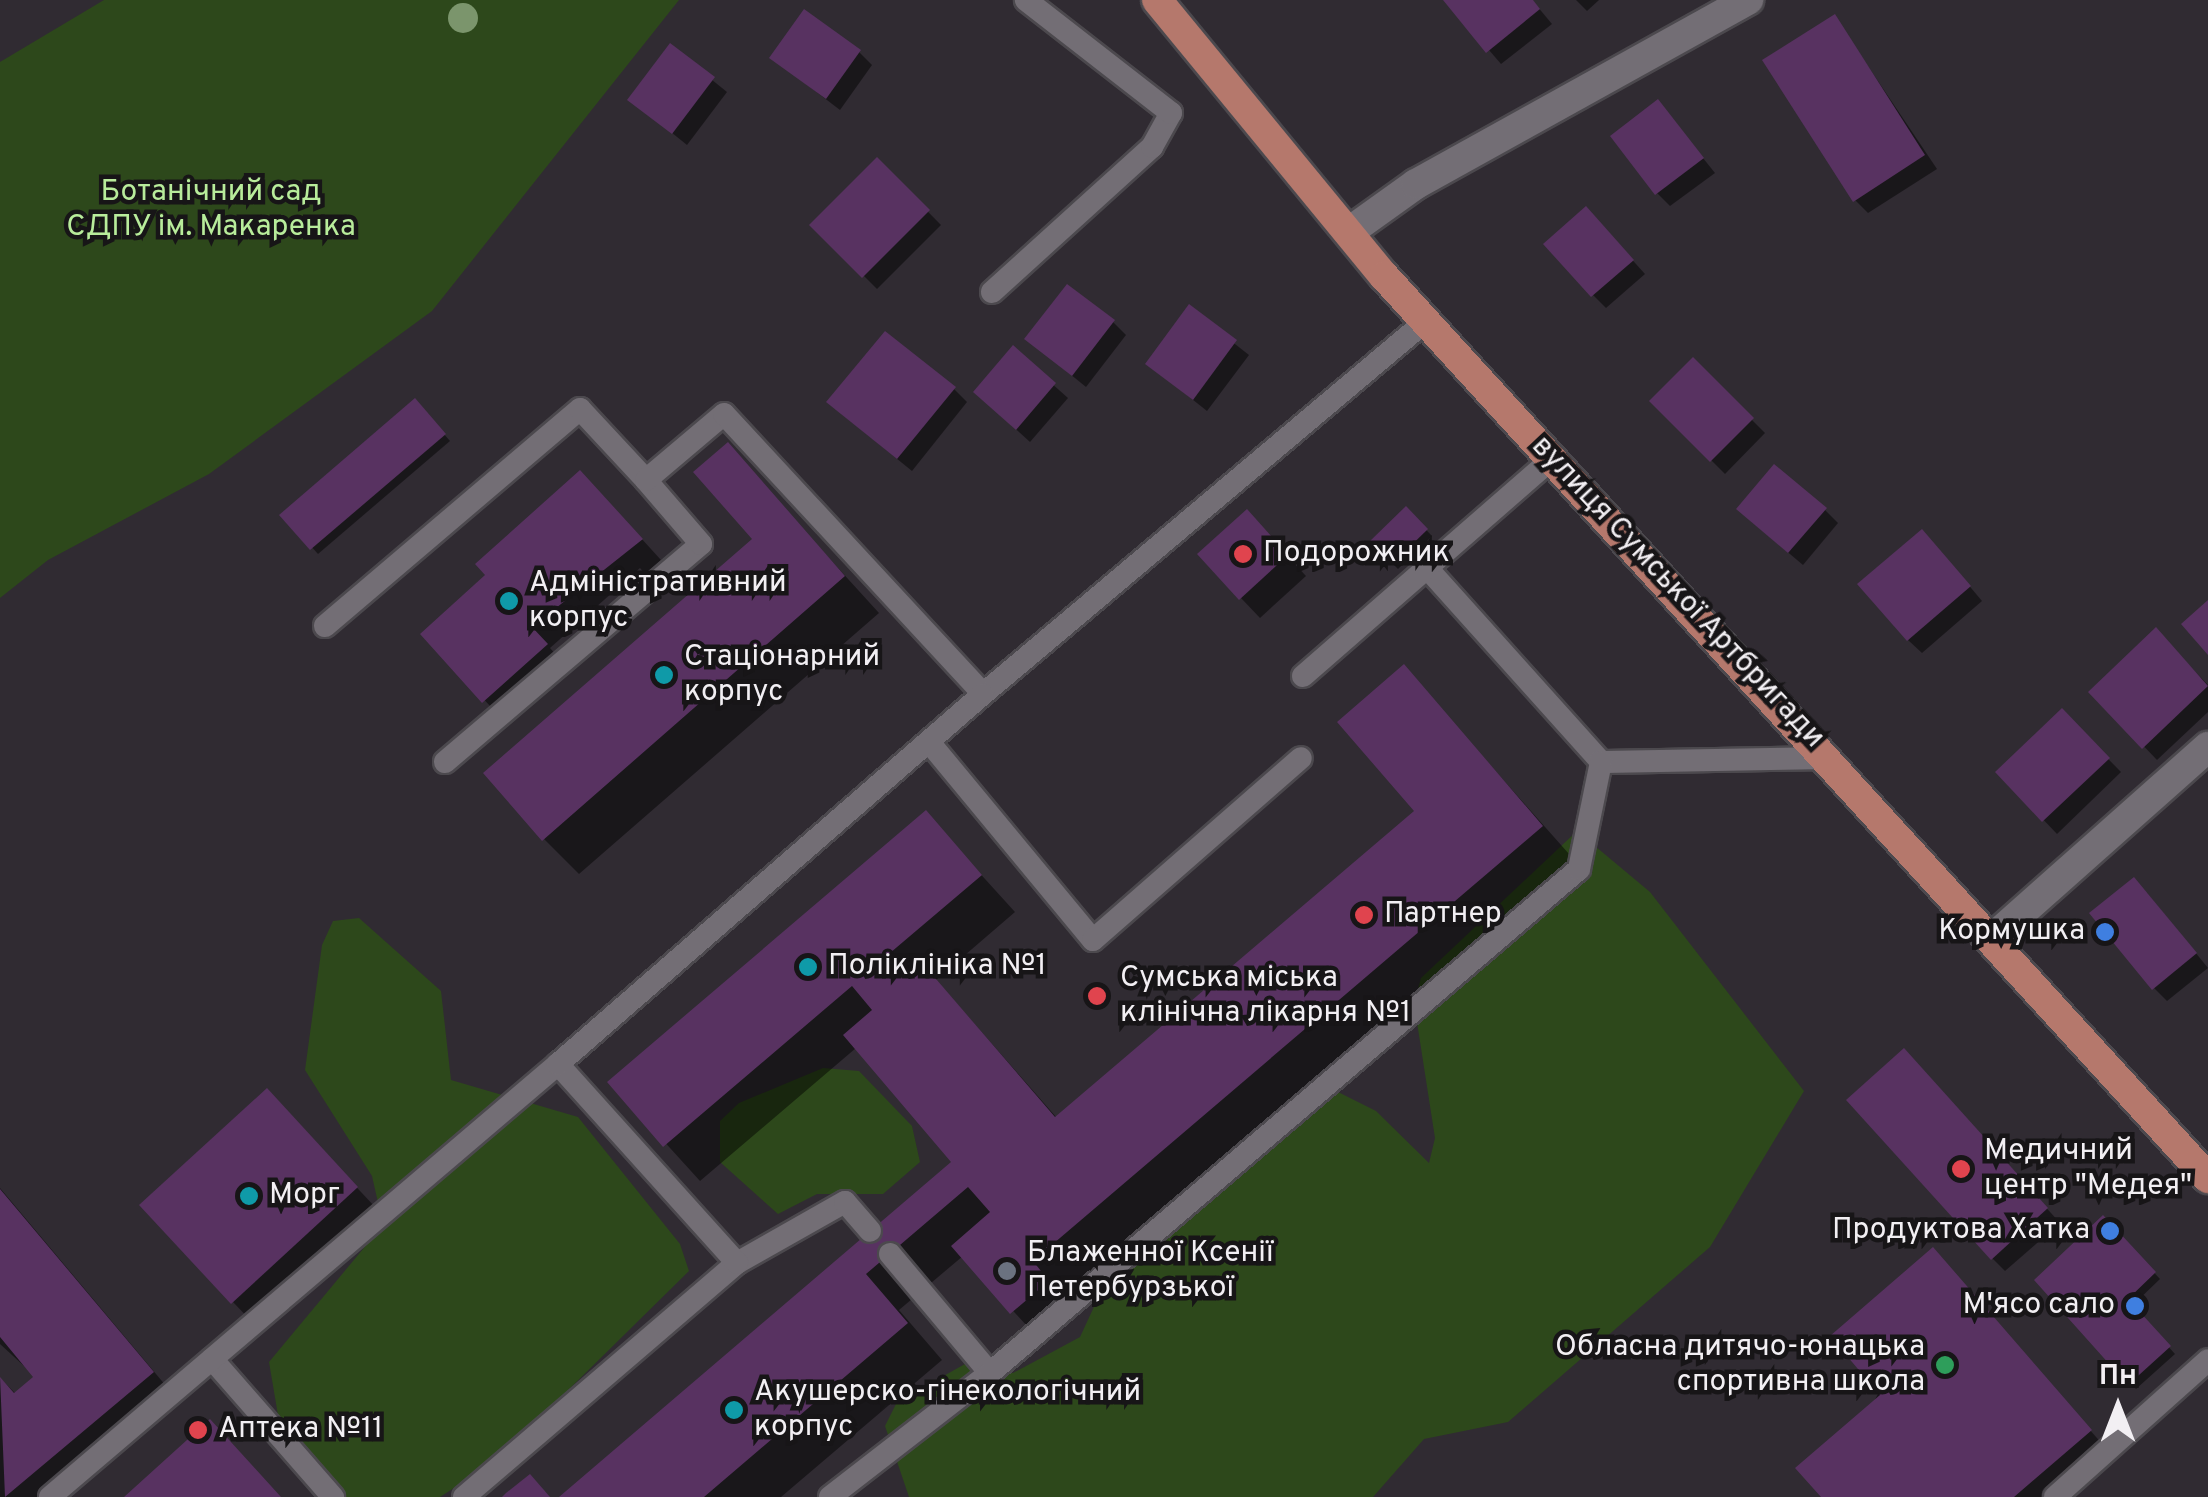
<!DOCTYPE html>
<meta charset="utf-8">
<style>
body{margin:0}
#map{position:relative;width:2208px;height:1497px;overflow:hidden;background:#302b32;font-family:Overpass,sans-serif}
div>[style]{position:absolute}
.green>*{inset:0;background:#2d481b}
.shadow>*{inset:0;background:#0007}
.building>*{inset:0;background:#583261}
.roads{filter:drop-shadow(2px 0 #4c494e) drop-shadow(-2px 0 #4c494e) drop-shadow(0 2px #4c494e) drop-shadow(0 -2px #4c494e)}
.lane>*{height:22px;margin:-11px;padding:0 11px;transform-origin:11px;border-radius:11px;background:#736e75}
.street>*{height:30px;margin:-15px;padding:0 15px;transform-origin:15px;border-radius:15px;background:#736e75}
.primary>*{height:30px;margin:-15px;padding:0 15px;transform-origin:15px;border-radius:15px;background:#b5786c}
.trees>*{width:30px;height:30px;margin:-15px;border-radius:50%;background:#7b956c}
.dots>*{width:28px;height:28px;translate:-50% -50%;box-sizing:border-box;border:5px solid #171517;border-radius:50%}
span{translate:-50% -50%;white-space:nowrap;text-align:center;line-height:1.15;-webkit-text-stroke:9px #171517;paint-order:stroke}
.park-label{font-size:30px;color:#b8ec9b}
.poi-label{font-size:30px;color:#f2eff3}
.left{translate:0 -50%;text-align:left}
.right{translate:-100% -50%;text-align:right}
.street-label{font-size:30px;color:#f2eff3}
.north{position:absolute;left:2068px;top:1357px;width:100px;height:100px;-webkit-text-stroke:8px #171517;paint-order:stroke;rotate:0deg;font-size:28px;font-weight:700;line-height:40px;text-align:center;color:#f2eff3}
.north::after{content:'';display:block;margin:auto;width:35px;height:45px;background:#f2eff3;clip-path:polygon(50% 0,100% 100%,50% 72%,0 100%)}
</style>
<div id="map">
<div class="green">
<i style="clip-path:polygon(104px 0,679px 0,432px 311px,209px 474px,48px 560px,0 598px,0 62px)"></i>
<i style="clip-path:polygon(1577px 831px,1650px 892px,1804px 1091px,1710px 1247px,1508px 1422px,1424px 1439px,1373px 1497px,909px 1497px,885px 1426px,897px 1402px,965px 1364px,1013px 1373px,1080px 1337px,1118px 1255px,1330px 1088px,1376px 1111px,1429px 1163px,1435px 1138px,1414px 1003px,1421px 978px)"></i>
<i style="clip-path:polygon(359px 918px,441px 991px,451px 1080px,578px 1117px,680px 1244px,689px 1271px,496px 1461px,440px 1497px,339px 1497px,280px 1427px,269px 1362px,383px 1225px,372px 1176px,305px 1070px,322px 945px,333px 921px)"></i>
<i style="clip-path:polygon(823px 1068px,859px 1071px,912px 1126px,920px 1162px,883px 1194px,817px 1194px,778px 1214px,720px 1162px,720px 1121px,739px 1103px)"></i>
</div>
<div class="shadow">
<i style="clip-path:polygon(1446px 0,1532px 0,1552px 24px,1501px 64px)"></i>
<i style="clip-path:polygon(1576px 0,1599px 0,1587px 11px)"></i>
<i style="clip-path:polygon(1835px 17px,1937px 169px,1868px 213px,1855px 200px)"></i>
<i style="clip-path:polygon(670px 46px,727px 92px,687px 145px,630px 99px)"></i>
<i style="clip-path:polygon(859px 52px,872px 65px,840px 110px,772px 58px)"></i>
<i style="clip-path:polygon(1658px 102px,1715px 173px,1670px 206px,1657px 193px)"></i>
<i style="clip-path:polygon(877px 160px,941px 225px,877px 289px,813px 225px)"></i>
<i style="clip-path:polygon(1599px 223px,1645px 274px,1606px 308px,1593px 295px)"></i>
<i style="clip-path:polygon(1189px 308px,1249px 355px,1207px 411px,1148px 364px)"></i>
<i style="clip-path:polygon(1113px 322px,1126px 335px,1086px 387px,1027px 339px)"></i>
<i style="clip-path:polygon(1013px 349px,1068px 398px,1030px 442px,989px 405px)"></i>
<i style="clip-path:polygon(1693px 361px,1765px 433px,1725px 474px,1652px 401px)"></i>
<i style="clip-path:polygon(954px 389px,967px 402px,912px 471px,843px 415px)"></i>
<i style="clip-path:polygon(421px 408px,450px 441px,318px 554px,283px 515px)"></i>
<i style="clip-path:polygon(727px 446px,879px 613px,579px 874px,544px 839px,756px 539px)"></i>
<i style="clip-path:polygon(600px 493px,661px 560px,645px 574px,640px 568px,550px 648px,566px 666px,504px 721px,423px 634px)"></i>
<i style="clip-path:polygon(1406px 509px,1432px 536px,1398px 569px,1372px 543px)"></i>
<i style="clip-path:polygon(1825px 510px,1838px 523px,1803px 565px,1752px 522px)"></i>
<i style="clip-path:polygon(1266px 533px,1306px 576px,1260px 618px,1241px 598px)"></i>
<i style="clip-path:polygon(1935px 545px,1982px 601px,1922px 653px,1908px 640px)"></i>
<i style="clip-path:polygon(2156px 631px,2208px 685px,2208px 712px,2157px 760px,2092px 692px)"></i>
<i style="clip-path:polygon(1404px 668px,1577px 863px,1070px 1295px,1052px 1277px,1073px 1308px,1038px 1338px,963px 1256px,899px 1310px,942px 1360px,781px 1497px,562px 1497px,955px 1162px,856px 1048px,700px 1181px,611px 1083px,926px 814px,1015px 912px,936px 980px,1057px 1118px,1417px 811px)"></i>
<i style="clip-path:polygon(2062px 712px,2121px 772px,2057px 834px,1998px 772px)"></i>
<i style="clip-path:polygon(2147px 893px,2208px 968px,2167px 1001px,2154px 988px)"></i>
<i style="clip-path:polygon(1917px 1065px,2060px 1223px,2005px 1271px,1992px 1258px)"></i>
<i style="clip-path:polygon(286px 1112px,376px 1208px,252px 1322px,233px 1302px)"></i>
<i style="clip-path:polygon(0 1188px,177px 1399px,61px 1497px,0 1497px,0 1378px,16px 1394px,36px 1377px,0 1344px)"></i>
<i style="clip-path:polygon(2103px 1218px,2160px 1279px,2132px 1306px,2175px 1354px,2136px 1389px,2037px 1280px)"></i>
<i style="clip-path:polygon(1946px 1264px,2103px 1445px,2042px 1497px,1824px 1497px)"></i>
</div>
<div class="building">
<i style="clip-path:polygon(1443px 0,1533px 0,1540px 9px,1486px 53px)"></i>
<i style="clip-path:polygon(804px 9px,861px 50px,826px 99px,769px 58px)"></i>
<i style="clip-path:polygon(1835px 14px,1925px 155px,1853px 202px,1762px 60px)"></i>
<i style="clip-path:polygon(670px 43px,715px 77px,672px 134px,627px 100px)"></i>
<i style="clip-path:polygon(1658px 99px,1704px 158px,1655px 195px,1610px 136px)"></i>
<i style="clip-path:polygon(877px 157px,930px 210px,862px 278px,809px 225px)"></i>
<i style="clip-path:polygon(1586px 206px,1634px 260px,1591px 297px,1543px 244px)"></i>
<i style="clip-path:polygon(1067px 284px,1115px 320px,1072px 376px,1024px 339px)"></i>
<i style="clip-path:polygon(1189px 304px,1237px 340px,1193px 400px,1145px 364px)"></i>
<i style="clip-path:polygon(885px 331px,956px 387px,897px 459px,826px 402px)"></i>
<i style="clip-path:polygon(1013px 345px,1056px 383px,1016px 430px,973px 392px)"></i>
<i style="clip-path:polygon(1693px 357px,1754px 418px,1710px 462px,1649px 401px)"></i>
<i style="clip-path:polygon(415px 398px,446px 434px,310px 550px,279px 515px)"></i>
<i style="clip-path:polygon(728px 442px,845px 576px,542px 841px,483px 773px,752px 539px,693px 472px)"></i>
<i style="clip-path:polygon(1774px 464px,1827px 508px,1788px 553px,1736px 509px)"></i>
<i style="clip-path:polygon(580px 470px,643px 539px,532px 627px,548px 644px,482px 703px,420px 634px,485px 575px,475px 564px)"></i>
<i style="clip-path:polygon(1406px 506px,1428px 529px,1391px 565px,1368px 543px)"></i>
<i style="clip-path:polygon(1247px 509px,1288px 555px,1239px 600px,1197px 554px)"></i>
<i style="clip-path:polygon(1922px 529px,1971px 586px,1907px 641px,1857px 584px)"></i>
<i style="clip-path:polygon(2208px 600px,2208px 655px,2181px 624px)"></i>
<i style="clip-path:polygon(2156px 627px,2208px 686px,2142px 749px,2088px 692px)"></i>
<i style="clip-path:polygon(1404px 664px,1543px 826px,1033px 1261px,1049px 1281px,1010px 1314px,951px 1246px,990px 1212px,968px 1187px,866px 1274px,908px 1323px,704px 1497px,559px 1497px,951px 1162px,843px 1035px,872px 1010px,852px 986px,663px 1147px,607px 1082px,926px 810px,982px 875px,890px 953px,910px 977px,924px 965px,1055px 1117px,1414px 811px,1337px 722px)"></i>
<i style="clip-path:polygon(2062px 708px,2110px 758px,2042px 822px,1995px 772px)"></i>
<i style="clip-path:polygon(2134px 877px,2197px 953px,2152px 990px,2089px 913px)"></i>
<i style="clip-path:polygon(1904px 1048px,2048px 1208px,1991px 1260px,1846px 1100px)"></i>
<i style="clip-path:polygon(267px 1088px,358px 1187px,231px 1304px,139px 1205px)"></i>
<i style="clip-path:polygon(0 1189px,154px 1372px,5px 1497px,0 1377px,14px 1393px,33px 1377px,0 1337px)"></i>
<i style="clip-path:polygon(2103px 1215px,2156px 1272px,2128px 1299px,2171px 1346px,2128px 1385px,2034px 1280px)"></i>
<i style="clip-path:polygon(1933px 1247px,2092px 1430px,2014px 1497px,1821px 1497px,1795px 1468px,1880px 1395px,1830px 1336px)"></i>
<i style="clip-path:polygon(210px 1419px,281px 1497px,124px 1497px,198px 1430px)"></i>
<i style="clip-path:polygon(530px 1474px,550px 1497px,502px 1497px,506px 1493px)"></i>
</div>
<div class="roads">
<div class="lane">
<i style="left:992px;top:292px;width:216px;rotate:-42.2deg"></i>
<i style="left:1152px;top:147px;width:39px;rotate:-61deg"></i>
<i style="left:1171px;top:113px;width:184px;rotate:-142.1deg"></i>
<i style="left:1428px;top:569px;width:259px;rotate:48.1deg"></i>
<i style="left:1601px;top:762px;width:228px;rotate:-1deg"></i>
<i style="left:325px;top:626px;width:335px;rotate:-40.4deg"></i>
<i style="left:580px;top:409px;width:97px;rotate:47.1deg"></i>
<i style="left:1303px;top:676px;width:332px;rotate:-41.1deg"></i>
<i style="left:929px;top:742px;width:257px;rotate:50.4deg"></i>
<i style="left:1093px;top:940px;width:276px;rotate:-41.2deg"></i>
<i style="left:445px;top:762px;width:336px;rotate:-40.4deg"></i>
<i style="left:701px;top:544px;width:84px;rotate:-130.7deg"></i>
<i style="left:646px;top:480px;width:102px;rotate:-40.2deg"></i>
<i style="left:724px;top:414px;width:381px;rotate:47.2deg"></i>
<i style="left:983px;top:694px;width:579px;rotate:-40.1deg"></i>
<i style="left:890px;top:1254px;width:155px;rotate:50deg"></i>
<i style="left:737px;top:1263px;width:124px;rotate:-29.5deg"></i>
<i style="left:845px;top:1202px;width:38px;rotate:49deg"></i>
<i style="left:212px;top:1359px;width:184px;rotate:48.8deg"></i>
<i style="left:50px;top:1497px;width:667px;rotate:-40.44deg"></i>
<i style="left:464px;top:1497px;width:360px;rotate:-40.6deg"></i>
<i style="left:737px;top:1263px;width:268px;rotate:-132deg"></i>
<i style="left:558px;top:1064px;width:563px;rotate:-41.04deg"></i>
<i style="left:830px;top:1497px;width:202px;rotate:-37.8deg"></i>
<i style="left:990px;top:1373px;width:775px;rotate:-40.55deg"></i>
<i style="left:1579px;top:869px;width:109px;rotate:-78.4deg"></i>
<i style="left:2055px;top:1497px;width:205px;rotate:-41.8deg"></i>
</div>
<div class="street">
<i style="left:1349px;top:232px;width:82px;rotate:-35.6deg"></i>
<i style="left:1416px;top:184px;width:380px;rotate:-29deg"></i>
<i style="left:1995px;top:936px;width:285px;rotate:-41.6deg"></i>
</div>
<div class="primary">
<i style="left:1157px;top:0;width:357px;rotate:50.6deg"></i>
<i style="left:1384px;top:276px;width:1222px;rotate:47.59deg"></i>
</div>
</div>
<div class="trees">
<i style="left:463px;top:18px"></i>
</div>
<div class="dots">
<i style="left:1243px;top:554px;background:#e0444e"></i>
<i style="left:509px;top:601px;background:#0f9aa8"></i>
<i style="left:664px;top:675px;background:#0f9aa8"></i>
<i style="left:1364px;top:915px;background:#e0444e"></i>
<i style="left:2105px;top:932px;background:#3f7fe0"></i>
<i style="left:808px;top:967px;background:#0f9aa8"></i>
<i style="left:1097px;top:996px;background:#e0444e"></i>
<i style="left:1961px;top:1169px;background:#e0444e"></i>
<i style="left:249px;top:1196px;background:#0f9aa8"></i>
<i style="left:2110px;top:1231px;background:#3f7fe0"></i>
<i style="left:1007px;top:1271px;background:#6b7280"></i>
<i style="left:2135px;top:1306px;background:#3f7fe0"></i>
<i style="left:1945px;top:1365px;background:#2e9e5b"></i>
<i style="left:734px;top:1410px;background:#0f9aa8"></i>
<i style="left:198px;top:1430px;background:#e0444e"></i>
</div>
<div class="park-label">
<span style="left:211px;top:210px">Ботанічний сад<br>СДПУ ім. Макаренка</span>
</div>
<div class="poi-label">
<span class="left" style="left:1263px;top:554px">Подорожник</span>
<span class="left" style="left:529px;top:601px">Адміністративний<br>корпус</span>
<span class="left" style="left:684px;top:675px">Стаціонарний<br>корпус</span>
<span class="left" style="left:1384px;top:915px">Партнер</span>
<span class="right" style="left:2085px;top:932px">Кормушка</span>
<span class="left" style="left:828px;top:967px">Поліклініка №1</span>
<span class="left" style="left:1120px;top:996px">Сумська міська<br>клінічна лікарня №1</span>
<span class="left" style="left:1984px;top:1169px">Медичний<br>центр "Медея"</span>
<span class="left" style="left:269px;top:1196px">Морг</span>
<span class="right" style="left:2090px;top:1231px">Продуктова Хатка</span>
<span class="left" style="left:1027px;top:1271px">Блаженної Ксенії<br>Петербурзької</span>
<span class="right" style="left:2115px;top:1306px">М'ясо сало</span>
<span class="right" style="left:1925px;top:1365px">Обласна дитячо-юнацька<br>спортивна школа</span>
<span class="left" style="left:754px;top:1410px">Акушерско-гінекологічний<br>корпус</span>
<span class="left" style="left:218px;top:1430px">Аптека №11</span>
</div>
<div class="street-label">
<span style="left:1677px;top:593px;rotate:47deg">вулиця Сумської Артбригади</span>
</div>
<div class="north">Пн</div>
</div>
